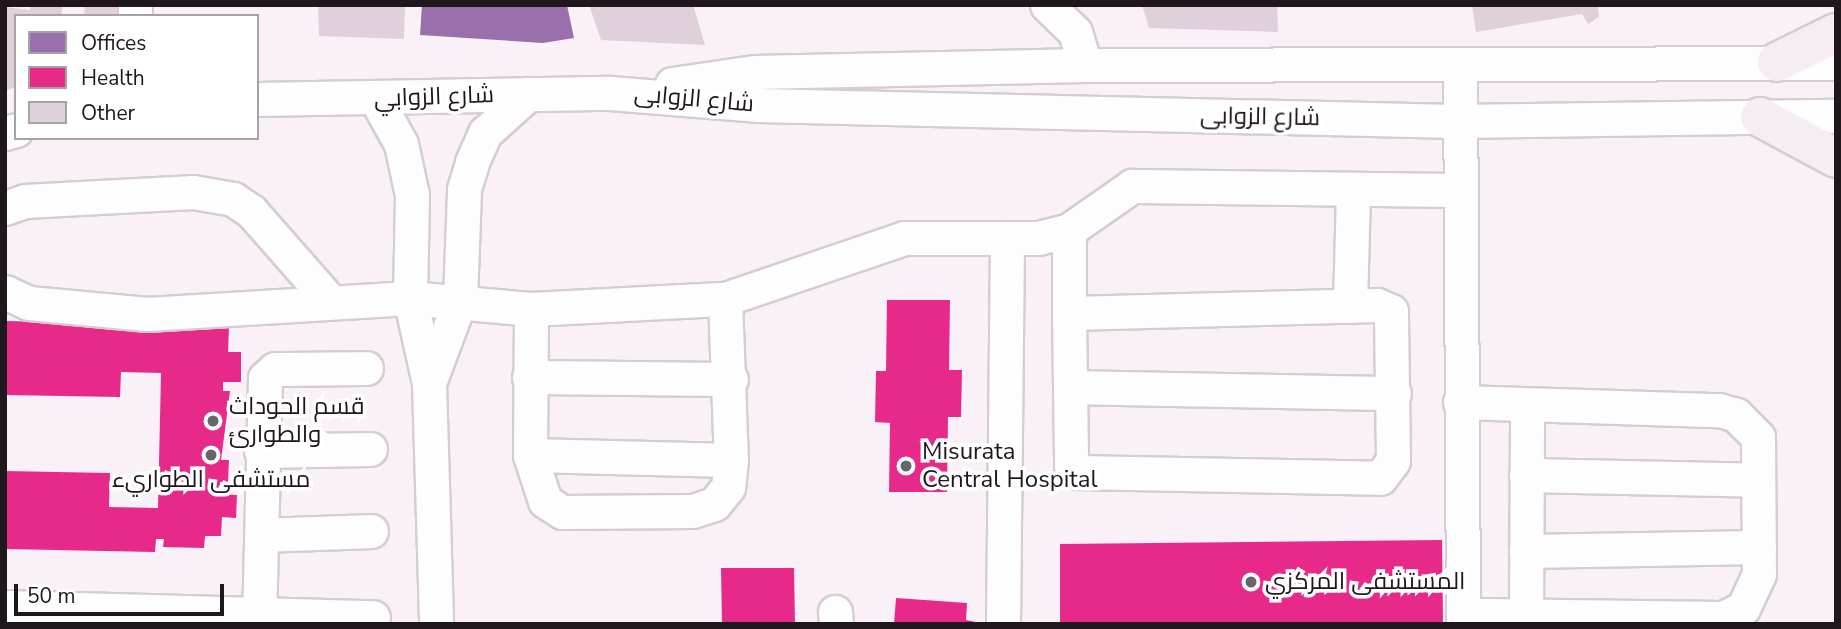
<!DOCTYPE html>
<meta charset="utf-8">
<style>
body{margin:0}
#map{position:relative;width:1841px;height:629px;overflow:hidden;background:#faf0f7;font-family:"Nunito Sans",Cairo,sans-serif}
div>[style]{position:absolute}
.offices>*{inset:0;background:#9970ab}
.health>*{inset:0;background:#e7298a}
.building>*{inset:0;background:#e0d0db}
.roads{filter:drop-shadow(2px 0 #d6ccd3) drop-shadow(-2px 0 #d6ccd3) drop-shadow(0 2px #d6ccd3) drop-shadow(0 -2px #d6ccd3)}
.minor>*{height:33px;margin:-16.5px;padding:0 16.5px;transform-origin:16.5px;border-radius:16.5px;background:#fefdfe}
.major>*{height:38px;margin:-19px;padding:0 19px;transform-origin:19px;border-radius:19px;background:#f5edf3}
.dots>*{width:19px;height:19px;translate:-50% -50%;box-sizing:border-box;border:4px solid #fff;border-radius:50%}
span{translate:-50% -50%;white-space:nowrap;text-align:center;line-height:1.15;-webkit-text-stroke:7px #fff;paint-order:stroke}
.street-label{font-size:24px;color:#20161d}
.poi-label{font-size:24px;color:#20161d}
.left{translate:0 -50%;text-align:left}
.frame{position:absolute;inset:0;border:7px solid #20161d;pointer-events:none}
.legend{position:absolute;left:14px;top:14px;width:245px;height:126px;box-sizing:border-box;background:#fff;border:2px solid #a6a2a5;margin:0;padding:9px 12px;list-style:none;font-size:21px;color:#20161d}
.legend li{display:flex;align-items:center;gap:14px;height:35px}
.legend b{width:35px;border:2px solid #a6a2a5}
.scale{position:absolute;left:14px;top:584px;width:210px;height:32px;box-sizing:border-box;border:4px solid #20161d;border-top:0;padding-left:9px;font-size:21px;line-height:24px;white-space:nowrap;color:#20161d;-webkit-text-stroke:5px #fff;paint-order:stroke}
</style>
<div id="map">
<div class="offices">
<i style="clip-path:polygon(422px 5px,567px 5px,574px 38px,543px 43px,420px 35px)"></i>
</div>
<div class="health">
<i style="clip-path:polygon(887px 300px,950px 300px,949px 370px,962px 370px,961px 417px,948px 417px,947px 492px,889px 492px,890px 423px,875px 422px,876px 371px,886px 371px)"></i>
<i style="clip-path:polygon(5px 321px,229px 326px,228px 352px,241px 352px,241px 382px,223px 382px,223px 391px,230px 391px,221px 460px,229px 460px,228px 482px,220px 482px,220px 494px,237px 495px,236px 518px,222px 517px,221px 536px,205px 536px,204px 548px,163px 547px,164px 539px,156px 539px,155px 552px,5px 549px,5px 471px,110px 473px,109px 507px,158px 508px,161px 373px,121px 372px,120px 397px,5px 395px)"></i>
<i style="clip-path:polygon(1442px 540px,1443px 624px,1060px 623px,1060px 544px)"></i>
<i style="clip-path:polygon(721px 568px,794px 568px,795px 624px,722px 624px)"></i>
<i style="clip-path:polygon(896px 598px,967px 603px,966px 620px,985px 624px,894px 624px)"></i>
</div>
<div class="building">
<i style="clip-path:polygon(30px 5px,62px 5px,62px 16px,16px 16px,16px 87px,5px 91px,5px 7px,30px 10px)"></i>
<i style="clip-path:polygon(85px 5px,122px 5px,121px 16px,84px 16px)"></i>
<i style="clip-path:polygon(318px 5px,405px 5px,404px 39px,319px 36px)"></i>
<i style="clip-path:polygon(589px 5px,693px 5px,705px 45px,601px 40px)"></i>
<i style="clip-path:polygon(1142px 5px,1277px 5px,1278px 32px,1149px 28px)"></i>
<i style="clip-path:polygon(1472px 5px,1598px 5px,1599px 17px,1588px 24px,1582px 14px,1476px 32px)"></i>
</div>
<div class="roads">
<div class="minor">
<i style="left:1047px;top:5px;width:39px;rotate:44deg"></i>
<i style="left:1075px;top:32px;width:34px;rotate:73deg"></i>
<i style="left:135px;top:16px;width:11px;rotate:-90deg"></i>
<i style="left:1460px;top:65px;width:559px;rotate:89.69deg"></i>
<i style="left:672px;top:84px;width:83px;rotate:-8.3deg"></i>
<i style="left:754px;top:72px;width:331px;rotate:-1.2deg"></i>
<i style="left:1085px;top:65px;width:751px;rotate:-0.15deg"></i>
<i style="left:257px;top:99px;width:353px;rotate:-1deg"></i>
<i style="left:610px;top:93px;width:149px;rotate:4.6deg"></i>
<i style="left:759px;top:105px;width:697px;rotate:1.32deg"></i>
<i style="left:1456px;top:121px;width:380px;rotate:-0.8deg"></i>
<i style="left:376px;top:99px;width:51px;rotate:60.9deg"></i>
<i style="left:401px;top:144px;width:52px;rotate:77.8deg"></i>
<i style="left:412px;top:195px;width:103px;rotate:91.1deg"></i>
<i style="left:410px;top:298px;width:87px;rotate:77.4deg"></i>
<i style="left:429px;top:383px;width:241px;rotate:88.3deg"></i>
<i style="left:5px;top:133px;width:11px;rotate:-15deg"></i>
<i style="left:5px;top:208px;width:21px;rotate:-19deg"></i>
<i style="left:25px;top:201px;width:168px;rotate:-3.1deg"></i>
<i style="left:193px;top:192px;width:41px;rotate:9.9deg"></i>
<i style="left:233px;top:199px;width:22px;rotate:34deg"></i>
<i style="left:251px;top:211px;width:121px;rotate:48.7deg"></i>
<i style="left:1069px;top:230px;width:83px;rotate:90deg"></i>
<i style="left:1069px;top:313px;width:152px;rotate:89.2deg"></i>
<i style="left:1071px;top:465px;width:10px;rotate:45deg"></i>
<i style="left:1078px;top:472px;width:302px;rotate:1.1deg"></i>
<i style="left:1380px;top:478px;width:21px;rotate:-53deg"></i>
<i style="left:1393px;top:461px;width:150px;rotate:-90.8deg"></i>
<i style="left:1391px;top:311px;width:15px;rotate:-157deg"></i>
<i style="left:1377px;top:305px;width:308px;rotate:178.5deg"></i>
<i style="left:5px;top:292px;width:26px;rotate:25deg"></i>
<i style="left:29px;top:303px;width:119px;rotate:5.3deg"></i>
<i style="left:147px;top:314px;width:263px;rotate:-3.5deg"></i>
<i style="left:410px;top:298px;width:121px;rotate:5.2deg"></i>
<i style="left:531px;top:309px;width:194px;rotate:-3deg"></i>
<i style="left:725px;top:299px;width:161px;rotate:87.9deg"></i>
<i style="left:731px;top:460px;width:27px;rotate:96deg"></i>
<i style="left:728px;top:487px;width:22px;rotate:129deg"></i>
<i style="left:714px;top:504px;width:23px;rotate:162deg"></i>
<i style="left:692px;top:511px;width:130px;rotate:179.6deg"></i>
<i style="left:562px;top:512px;width:20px;rotate:-147deg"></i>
<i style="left:545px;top:501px;width:48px;rotate:-108.1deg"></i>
<i style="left:530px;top:455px;width:146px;rotate:-89.6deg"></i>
<i style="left:725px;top:299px;width:189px;rotate:-18.8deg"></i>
<i style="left:904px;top:238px;width:134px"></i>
<i style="left:1038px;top:238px;width:32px;rotate:-14deg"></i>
<i style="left:1069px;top:230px;width:77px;rotate:-34.9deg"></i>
<i style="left:1132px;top:186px;width:325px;rotate:0.7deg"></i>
<i style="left:1350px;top:306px;width:117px;rotate:-88.5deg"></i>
<i style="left:529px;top:377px;width:202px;rotate:0.6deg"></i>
<i style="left:429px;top:383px;width:89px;rotate:-69.5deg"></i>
<i style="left:460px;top:300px;width:111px;rotate:-87.9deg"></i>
<i style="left:464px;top:189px;width:28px;rotate:-73deg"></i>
<i style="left:472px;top:162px;width:32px;rotate:-66deg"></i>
<i style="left:485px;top:133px;width:58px;rotate:-42.2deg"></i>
<i style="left:1070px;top:387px;width:324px;rotate:1.1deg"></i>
<i style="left:1460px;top:402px;width:259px;rotate:1.8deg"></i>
<i style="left:1719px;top:410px;width:18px;rotate:16deg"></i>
<i style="left:1736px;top:415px;width:31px;rotate:45deg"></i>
<i style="left:1758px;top:437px;width:137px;rotate:89.6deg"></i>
<i style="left:1759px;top:574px;width:38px;rotate:115deg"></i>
<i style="left:1743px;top:608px;width:22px;rotate:153deg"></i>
<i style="left:1723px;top:618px;width:260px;rotate:-179.3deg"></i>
<i style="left:261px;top:451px;width:109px;rotate:-1.1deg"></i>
<i style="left:530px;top:455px;width:201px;rotate:1.4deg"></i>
<i style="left:1526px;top:475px;width:232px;rotate:1.2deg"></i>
<i style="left:262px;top:535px;width:109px;rotate:-2.1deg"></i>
<i style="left:1526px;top:551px;width:233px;rotate:-1deg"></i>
<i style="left:5px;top:607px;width:368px;rotate:1.6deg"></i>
<i style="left:835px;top:612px;width:12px;rotate:85deg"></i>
<i style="left:1526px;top:616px;width:211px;rotate:-89.7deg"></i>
<i style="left:259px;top:624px;width:246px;rotate:-88.6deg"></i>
<i style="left:265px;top:378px;width:13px;rotate:-42deg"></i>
<i style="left:275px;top:369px;width:91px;rotate:-0.6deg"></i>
<i style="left:1003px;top:624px;width:386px;rotate:-89.4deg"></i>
</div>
<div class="major">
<i style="left:1777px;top:62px;width:66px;rotate:-26.2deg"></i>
<i style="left:1760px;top:117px;width:86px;rotate:28.3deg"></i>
</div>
</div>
<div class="dots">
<i style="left:213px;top:421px;background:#6c6269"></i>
<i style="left:211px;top:455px;background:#6c6269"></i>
<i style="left:906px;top:466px;background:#6c6269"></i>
<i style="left:1251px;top:582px;background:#6c6269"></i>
</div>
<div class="street-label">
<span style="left:434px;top:97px;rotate:-2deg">شارع الزوابي</span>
<span style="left:694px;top:99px;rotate:5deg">شارع الزوابى</span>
<span style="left:1260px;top:117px;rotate:1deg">شارع الزوابى</span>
</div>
<div class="poi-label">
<span class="left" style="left:229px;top:421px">قسم الحوداث<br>والطوارئ</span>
<span class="left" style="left:922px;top:466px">Misurata<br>Central Hospital</span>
<span style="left:211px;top:480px">مستشفى الطواريء</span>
<span class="left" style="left:1265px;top:582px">المستشفى المركزي</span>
</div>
<div class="frame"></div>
<ul class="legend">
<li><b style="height:19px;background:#9970ab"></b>Offices</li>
<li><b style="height:19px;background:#e7298a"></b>Health</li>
<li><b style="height:19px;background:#e0d0db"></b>Other</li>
</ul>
<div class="scale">50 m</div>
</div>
